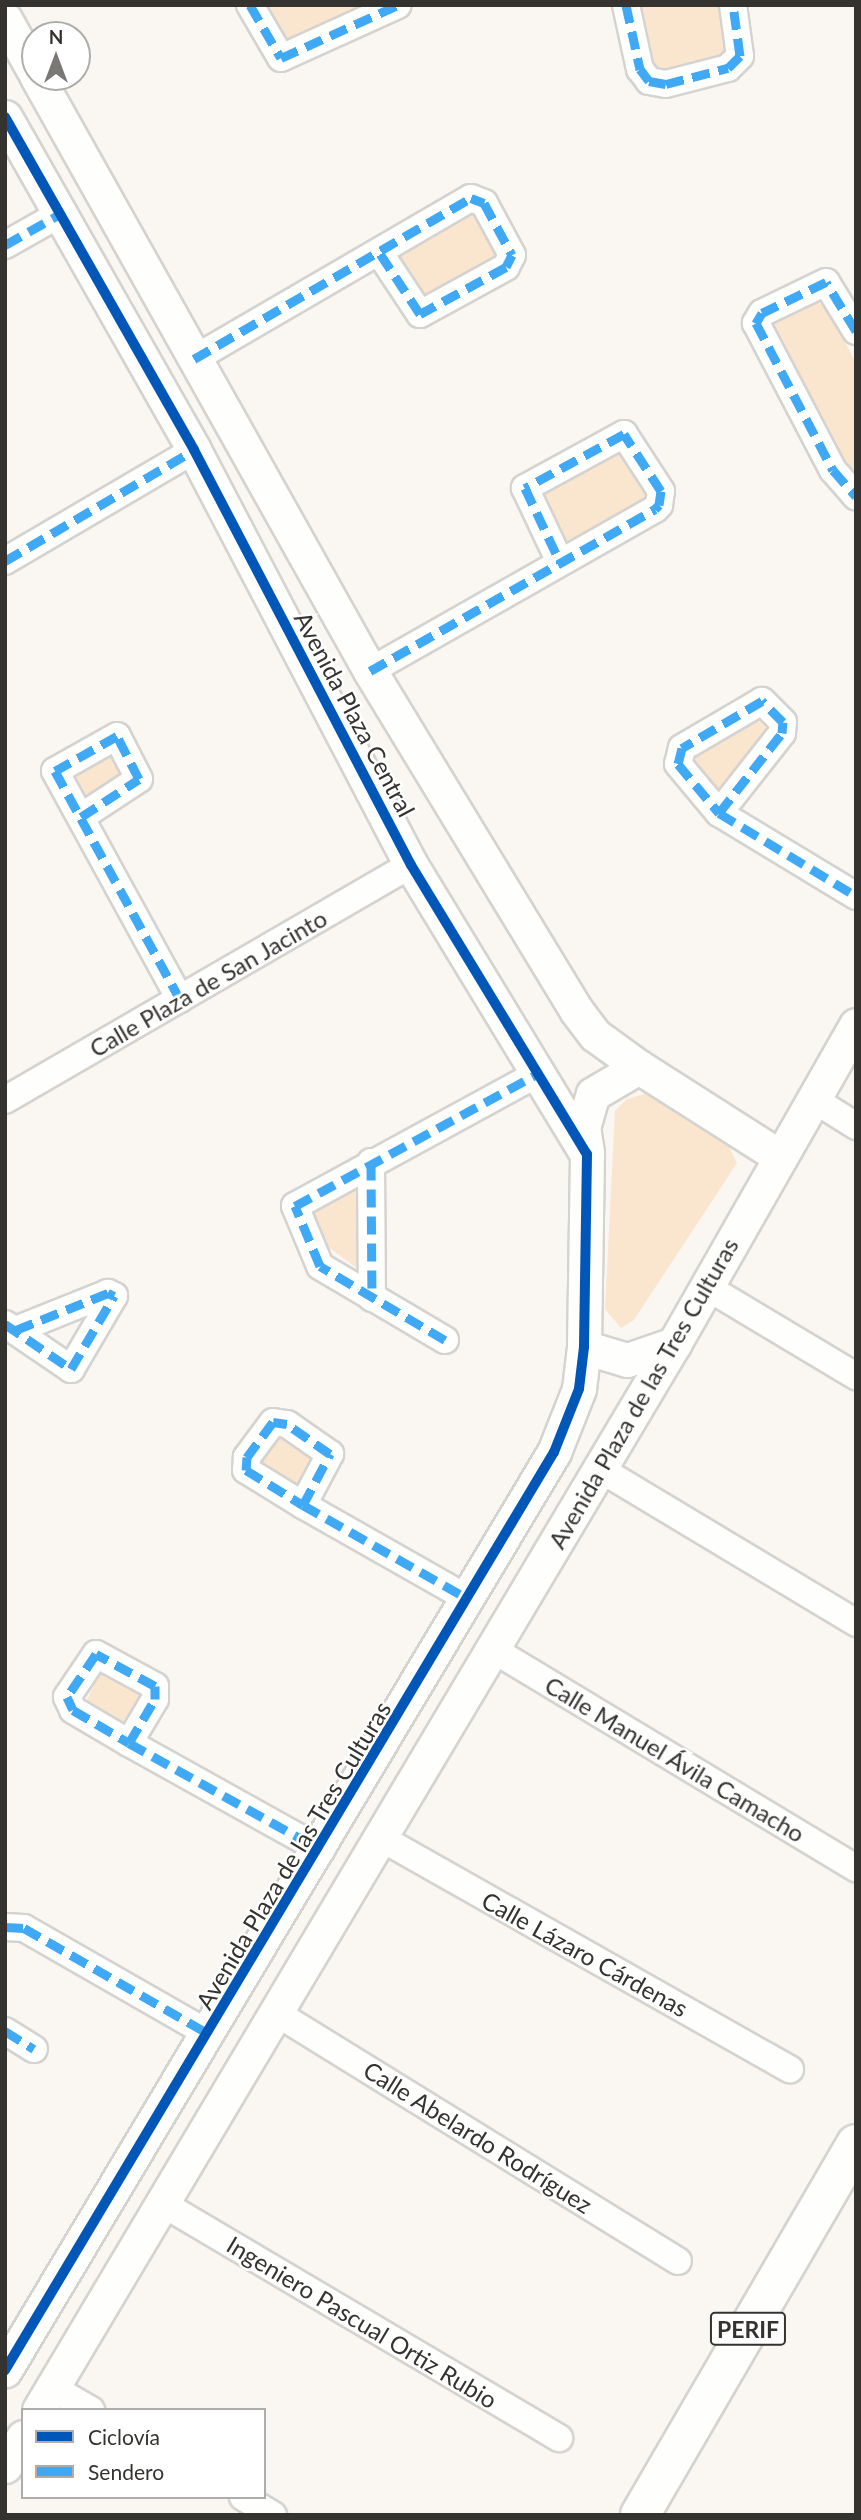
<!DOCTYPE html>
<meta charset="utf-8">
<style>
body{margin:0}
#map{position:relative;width:861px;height:2520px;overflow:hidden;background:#faf7f3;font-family:Lato,sans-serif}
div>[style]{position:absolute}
.green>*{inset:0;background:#fae6cf}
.roads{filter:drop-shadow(2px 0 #d5d3d0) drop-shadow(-2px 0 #d5d3d0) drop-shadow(0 2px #d5d3d0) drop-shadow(0 -2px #d5d3d0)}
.minor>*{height:26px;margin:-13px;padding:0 13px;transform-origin:13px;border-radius:13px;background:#fefefd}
.tertiary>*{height:33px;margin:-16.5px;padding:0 16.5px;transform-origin:16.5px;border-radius:16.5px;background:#fefefd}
.trunk>*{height:38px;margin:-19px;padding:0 19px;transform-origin:19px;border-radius:19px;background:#fefefd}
.quiet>*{height:9px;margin-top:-4.5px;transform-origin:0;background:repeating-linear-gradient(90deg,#3fa9f5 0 18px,transparent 0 27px)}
.cycleway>*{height:10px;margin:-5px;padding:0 5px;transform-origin:5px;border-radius:5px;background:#0057b8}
span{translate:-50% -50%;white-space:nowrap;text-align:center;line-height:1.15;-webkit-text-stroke:5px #fff;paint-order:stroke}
.shield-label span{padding:2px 5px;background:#fff;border:2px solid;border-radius:5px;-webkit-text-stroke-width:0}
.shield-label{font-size:23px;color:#353330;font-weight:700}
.street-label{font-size:24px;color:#353330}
.frame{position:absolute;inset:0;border:7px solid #353330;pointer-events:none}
.legend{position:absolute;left:21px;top:2408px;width:245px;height:91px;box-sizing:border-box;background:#fff;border:2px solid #aeadac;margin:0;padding:9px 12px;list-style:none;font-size:21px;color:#353330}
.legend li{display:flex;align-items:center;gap:14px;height:35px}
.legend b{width:35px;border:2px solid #aeadac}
.north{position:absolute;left:21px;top:21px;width:70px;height:70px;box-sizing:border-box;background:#fff;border:2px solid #aeadac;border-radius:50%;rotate:0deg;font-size:19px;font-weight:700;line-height:28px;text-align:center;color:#353330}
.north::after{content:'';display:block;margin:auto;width:24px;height:32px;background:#7a7874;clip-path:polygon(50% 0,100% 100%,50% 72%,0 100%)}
</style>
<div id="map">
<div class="green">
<i style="clip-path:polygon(264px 5px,365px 5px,285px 45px)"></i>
<i style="clip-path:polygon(640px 5px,720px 5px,731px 52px,656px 72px)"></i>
<i style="clip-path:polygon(478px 207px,505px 253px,419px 300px,394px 255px)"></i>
<i style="clip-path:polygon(815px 302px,826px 306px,856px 363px,856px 484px,771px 337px,772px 325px)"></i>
<i style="clip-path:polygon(622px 444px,650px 497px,565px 544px,537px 493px)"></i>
<i style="clip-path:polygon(752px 715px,768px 730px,717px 794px,690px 760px)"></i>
<i style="clip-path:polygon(112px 747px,128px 775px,81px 803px,64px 775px)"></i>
<i style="clip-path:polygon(645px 1094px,662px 1098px,724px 1137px,737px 1163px,634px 1320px,621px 1328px,605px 1309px,615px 1111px,627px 1099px)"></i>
<i style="clip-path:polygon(361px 1183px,362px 1272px,328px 1247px,309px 1210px)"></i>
<i style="clip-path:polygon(280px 1432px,318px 1455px,301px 1491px,255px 1471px,271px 1434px)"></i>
<i style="clip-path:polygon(104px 1663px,149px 1681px,134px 1720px,124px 1723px,87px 1700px)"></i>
</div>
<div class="roads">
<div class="minor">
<i style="left:250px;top:5px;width:61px;rotate:59.7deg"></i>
<i style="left:281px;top:58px;width:128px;rotate:-24.4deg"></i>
<i style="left:626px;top:5px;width:66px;rotate:77.7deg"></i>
<i style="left:640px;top:69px;width:15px;rotate:53deg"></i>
<i style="left:649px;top:81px;width:17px;rotate:10deg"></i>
<i style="left:666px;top:84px;width:64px;rotate:-14.5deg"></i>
<i style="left:728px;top:68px;width:17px;rotate:-45deg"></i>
<i style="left:740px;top:56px;width:51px;rotate:-97.8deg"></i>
<i style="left:5px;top:245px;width:63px;rotate:-29.4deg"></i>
<i style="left:856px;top:331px;width:57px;rotate:-121.5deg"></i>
<i style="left:826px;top:282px;width:71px;rotate:154.2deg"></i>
<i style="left:762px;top:313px;width:12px;rotate:121deg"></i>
<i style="left:756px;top:323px;width:166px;rotate:62.4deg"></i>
<i style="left:833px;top:470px;width:35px;rotate:49deg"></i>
<i style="left:194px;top:359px;width:320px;rotate:-30.2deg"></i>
<i style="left:471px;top:198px;width:14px;rotate:21deg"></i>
<i style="left:484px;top:203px;width:59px;rotate:61.7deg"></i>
<i style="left:512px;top:255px;width:13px;rotate:117deg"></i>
<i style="left:506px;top:267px;width:98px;rotate:151.3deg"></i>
<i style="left:420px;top:314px;width:74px;rotate:-123.5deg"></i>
<i style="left:5px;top:561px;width:219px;rotate:-30.4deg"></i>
<i style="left:370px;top:671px;width:328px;rotate:-29.6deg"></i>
<i style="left:655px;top:509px;width:6px;rotate:-45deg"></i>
<i style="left:659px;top:505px;width:14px;rotate:-82deg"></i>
<i style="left:661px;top:491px;width:68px;rotate:-123deg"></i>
<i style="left:624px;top:434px;width:113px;rotate:151.4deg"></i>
<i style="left:525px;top:488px;width:82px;rotate:64.7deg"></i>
<i style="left:719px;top:813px;width:102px;rotate:-51.8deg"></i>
<i style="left:782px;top:733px;width:11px;rotate:-85deg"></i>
<i style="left:783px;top:722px;width:30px;rotate:-135deg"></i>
<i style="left:762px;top:701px;width:93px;rotate:149.6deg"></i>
<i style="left:682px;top:748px;width:16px;rotate:104deg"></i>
<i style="left:678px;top:764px;width:64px;rotate:50.1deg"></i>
<i style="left:719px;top:813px;width:160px;rotate:31.2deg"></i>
<i style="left:81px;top:817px;width:69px;rotate:-33.2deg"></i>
<i style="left:139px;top:779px;width:48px;rotate:-117.1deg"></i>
<i style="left:117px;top:736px;width:71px;rotate:150.6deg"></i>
<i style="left:55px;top:771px;width:260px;rotate:61.3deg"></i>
<i style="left:813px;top:1099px;width:51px;rotate:32.1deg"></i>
<i style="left:5px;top:1100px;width:469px;rotate:-30.1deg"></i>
<i style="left:371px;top:1162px;width:136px;rotate:89.6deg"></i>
<i style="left:707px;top:1287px;width:174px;rotate:30.9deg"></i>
<i style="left:5px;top:1324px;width:80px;rotate:34.3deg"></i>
<i style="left:71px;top:1369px;width:85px;rotate:-59.5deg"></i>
<i style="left:114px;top:1296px;width:7px;rotate:-153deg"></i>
<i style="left:108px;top:1293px;width:99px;rotate:158.1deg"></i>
<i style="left:445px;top:1340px;width:145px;rotate:-149.4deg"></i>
<i style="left:320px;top:1266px;width:65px;rotate:-112.6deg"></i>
<i style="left:295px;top:1206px;width:278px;rotate:-28.6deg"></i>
<i style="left:600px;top:1469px;width:299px;rotate:31deg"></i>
<i style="left:303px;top:1505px;width:58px;rotate:-62.1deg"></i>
<i style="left:330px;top:1454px;width:52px;rotate:-145.1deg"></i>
<i style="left:287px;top:1424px;width:14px;rotate:-172deg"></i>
<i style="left:273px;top:1422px;width:44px;rotate:126.6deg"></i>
<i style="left:247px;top:1457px;width:13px;rotate:94deg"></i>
<i style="left:246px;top:1470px;width:67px;rotate:31.6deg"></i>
<i style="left:303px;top:1505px;width:192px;rotate:29.6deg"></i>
<i style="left:494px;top:1650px;width:423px;rotate:31.1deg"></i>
<i style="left:129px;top:1743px;width:51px;rotate:-59.4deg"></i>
<i style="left:155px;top:1699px;width:13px;rotate:-90deg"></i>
<i style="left:155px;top:1686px;width:67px;rotate:-151.5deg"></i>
<i style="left:96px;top:1654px;width:52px;rotate:124deg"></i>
<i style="left:67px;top:1697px;width:14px;rotate:65deg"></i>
<i style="left:73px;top:1710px;width:65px;rotate:30.5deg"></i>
<i style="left:129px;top:1743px;width:220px;rotate:29.1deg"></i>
<i style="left:381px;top:1838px;width:470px;rotate:29.5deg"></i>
<i style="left:5px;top:1927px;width:19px;rotate:3deg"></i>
<i style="left:24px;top:1928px;width:213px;rotate:29.8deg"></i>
<i style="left:278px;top:2014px;width:470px;rotate:31.7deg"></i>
<i style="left:5px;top:2031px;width:34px;rotate:32deg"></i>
<i style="left:165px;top:2205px;width:458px;rotate:30.6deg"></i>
<i style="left:53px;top:2388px;width:44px;rotate:30.1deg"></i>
<i style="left:243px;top:2497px;width:35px;rotate:31deg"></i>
</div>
<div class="tertiary">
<i style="left:5px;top:19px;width:62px;rotate:60.9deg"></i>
<i style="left:37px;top:77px;width:681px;rotate:60.72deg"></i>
<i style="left:370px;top:671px;width:397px;rotate:58.7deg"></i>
<i style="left:576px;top:1010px;width:31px;rotate:53deg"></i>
<i style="left:595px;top:1035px;width:54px;rotate:36deg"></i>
<i style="left:639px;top:1067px;width:164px;rotate:32.5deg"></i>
<i style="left:5px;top:117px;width:383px;rotate:60.4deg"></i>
<i style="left:194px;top:450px;width:468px;rotate:62.4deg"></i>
<i style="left:411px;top:865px;width:338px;rotate:58.7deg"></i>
<i style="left:587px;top:1154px;width:193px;rotate:90.9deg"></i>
<i style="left:584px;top:1347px;width:42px;rotate:96.8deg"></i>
<i style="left:579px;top:1389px;width:68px;rotate:111.6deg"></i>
<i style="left:554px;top:1452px;width:1070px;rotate:120.88deg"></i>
<i style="left:587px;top:1152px;width:24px;rotate:-99deg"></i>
<i style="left:583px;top:1128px;width:35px;rotate:-74deg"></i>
<i style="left:593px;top:1094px;width:53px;rotate:-30.4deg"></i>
<i style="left:584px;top:1347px;width:45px;rotate:16.8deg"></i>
<i style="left:627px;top:1360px;width:50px;rotate:-18.8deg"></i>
<i style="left:39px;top:2410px;width:1241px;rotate:-59.22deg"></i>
<i style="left:674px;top:1344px;width:367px;rotate:-60.3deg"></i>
<i style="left:5px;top:2466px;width:34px;rotate:-58deg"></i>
</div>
<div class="trunk">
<i style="left:640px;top:2515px;width:429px;rotate:-59.8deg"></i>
</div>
</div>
<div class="quiet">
<i style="left:250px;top:5px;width:61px;rotate:59.7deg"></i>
<i style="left:281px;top:58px;width:128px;rotate:-24.4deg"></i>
<i style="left:626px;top:5px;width:66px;rotate:77.7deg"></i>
<i style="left:640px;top:69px;width:15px;rotate:53deg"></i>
<i style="left:649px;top:81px;width:17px;rotate:10deg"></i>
<i style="left:666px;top:84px;width:64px;rotate:-14.5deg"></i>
<i style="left:728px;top:68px;width:17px;rotate:-45deg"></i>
<i style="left:740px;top:56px;width:51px;rotate:-97.8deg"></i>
<i style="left:5px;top:245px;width:63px;rotate:-29.4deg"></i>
<i style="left:856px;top:331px;width:57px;rotate:-121.5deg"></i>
<i style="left:826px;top:282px;width:71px;rotate:154.2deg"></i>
<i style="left:762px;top:313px;width:12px;rotate:121deg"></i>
<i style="left:756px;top:323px;width:166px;rotate:62.4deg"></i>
<i style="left:833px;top:470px;width:35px;rotate:49deg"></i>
<i style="left:194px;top:359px;width:320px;rotate:-30.2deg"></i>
<i style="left:471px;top:198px;width:14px;rotate:21deg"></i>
<i style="left:484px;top:203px;width:59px;rotate:61.7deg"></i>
<i style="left:512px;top:255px;width:13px;rotate:117deg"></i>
<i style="left:506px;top:267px;width:98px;rotate:151.3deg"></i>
<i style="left:420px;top:314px;width:74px;rotate:-123.5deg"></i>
<i style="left:5px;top:561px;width:219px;rotate:-30.4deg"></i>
<i style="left:370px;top:671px;width:328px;rotate:-29.6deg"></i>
<i style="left:655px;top:509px;width:6px;rotate:-45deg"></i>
<i style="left:659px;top:505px;width:14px;rotate:-82deg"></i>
<i style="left:661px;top:491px;width:68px;rotate:-123deg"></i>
<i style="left:624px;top:434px;width:113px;rotate:151.4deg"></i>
<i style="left:525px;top:488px;width:82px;rotate:64.7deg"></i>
<i style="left:719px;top:813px;width:102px;rotate:-51.8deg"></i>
<i style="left:782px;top:733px;width:11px;rotate:-85deg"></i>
<i style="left:783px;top:722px;width:30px;rotate:-135deg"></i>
<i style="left:762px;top:701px;width:93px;rotate:149.6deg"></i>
<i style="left:682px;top:748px;width:16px;rotate:104deg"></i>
<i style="left:678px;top:764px;width:64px;rotate:50.1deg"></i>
<i style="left:719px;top:813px;width:160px;rotate:31.2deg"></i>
<i style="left:81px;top:817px;width:69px;rotate:-33.2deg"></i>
<i style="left:139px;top:779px;width:48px;rotate:-117.1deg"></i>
<i style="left:117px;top:736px;width:71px;rotate:150.6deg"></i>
<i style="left:55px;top:771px;width:260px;rotate:61.3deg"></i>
<i style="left:371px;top:1162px;width:136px;rotate:89.6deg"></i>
<i style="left:5px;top:1324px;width:80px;rotate:34.3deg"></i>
<i style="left:71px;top:1369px;width:85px;rotate:-59.5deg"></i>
<i style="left:114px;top:1296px;width:7px;rotate:-153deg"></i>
<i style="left:108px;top:1293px;width:99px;rotate:158.1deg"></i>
<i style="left:445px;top:1340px;width:145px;rotate:-149.4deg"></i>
<i style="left:320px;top:1266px;width:65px;rotate:-112.6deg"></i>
<i style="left:295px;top:1206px;width:278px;rotate:-28.6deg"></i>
<i style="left:303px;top:1505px;width:58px;rotate:-62.1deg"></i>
<i style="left:330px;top:1454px;width:52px;rotate:-145.1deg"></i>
<i style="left:287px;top:1424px;width:14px;rotate:-172deg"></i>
<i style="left:273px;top:1422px;width:44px;rotate:126.6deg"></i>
<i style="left:247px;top:1457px;width:13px;rotate:94deg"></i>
<i style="left:246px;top:1470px;width:67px;rotate:31.6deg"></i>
<i style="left:303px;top:1505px;width:192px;rotate:29.6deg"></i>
<i style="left:129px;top:1743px;width:51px;rotate:-59.4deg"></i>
<i style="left:155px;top:1699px;width:13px;rotate:-90deg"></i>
<i style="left:155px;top:1686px;width:67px;rotate:-151.5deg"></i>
<i style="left:96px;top:1654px;width:52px;rotate:124deg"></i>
<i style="left:67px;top:1697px;width:14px;rotate:65deg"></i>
<i style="left:73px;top:1710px;width:65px;rotate:30.5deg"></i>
<i style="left:129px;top:1743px;width:220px;rotate:29.1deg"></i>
<i style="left:5px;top:1927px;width:19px;rotate:3deg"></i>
<i style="left:24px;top:1928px;width:213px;rotate:29.8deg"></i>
<i style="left:5px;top:2031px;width:34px;rotate:32deg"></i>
</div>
<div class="cycleway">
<i style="left:5px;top:117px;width:383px;rotate:60.4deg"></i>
<i style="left:194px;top:450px;width:468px;rotate:62.4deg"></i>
<i style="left:411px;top:865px;width:338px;rotate:58.7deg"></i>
<i style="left:587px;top:1154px;width:193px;rotate:90.9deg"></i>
<i style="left:584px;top:1347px;width:42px;rotate:96.8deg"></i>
<i style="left:579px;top:1389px;width:68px;rotate:111.6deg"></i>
<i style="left:554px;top:1452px;width:1070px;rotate:120.88deg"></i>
</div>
<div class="shield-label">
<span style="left:748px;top:2329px">PERIF</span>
</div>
<div class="street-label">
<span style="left:355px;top:714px;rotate:62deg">Avenida Plaza Central</span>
<span style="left:208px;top:983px;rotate:-30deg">Calle Plaza de San Jacinto</span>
<span style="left:643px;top:1393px;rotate:-60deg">Avenida Plaza de las Tres Culturas</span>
<span style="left:675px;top:1759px;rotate:31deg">Calle Manuel Ávila Camacho</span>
<span style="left:293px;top:1855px;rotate:-59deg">Avenida Plaza de las Tres Culturas</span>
<span style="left:585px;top:1954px;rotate:29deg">Calle Lázaro Cárdenas</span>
<span style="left:478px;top:2137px;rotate:32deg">Calle Abelardo Rodríguez</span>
<span style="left:362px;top:2322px;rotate:31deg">Ingeniero Pascual Ortiz Rubio</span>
</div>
<div class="frame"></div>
<ul class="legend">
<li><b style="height:9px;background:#0057b8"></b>Ciclovía</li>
<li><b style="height:9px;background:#3fa9f5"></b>Sendero</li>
</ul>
<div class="north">N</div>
</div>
